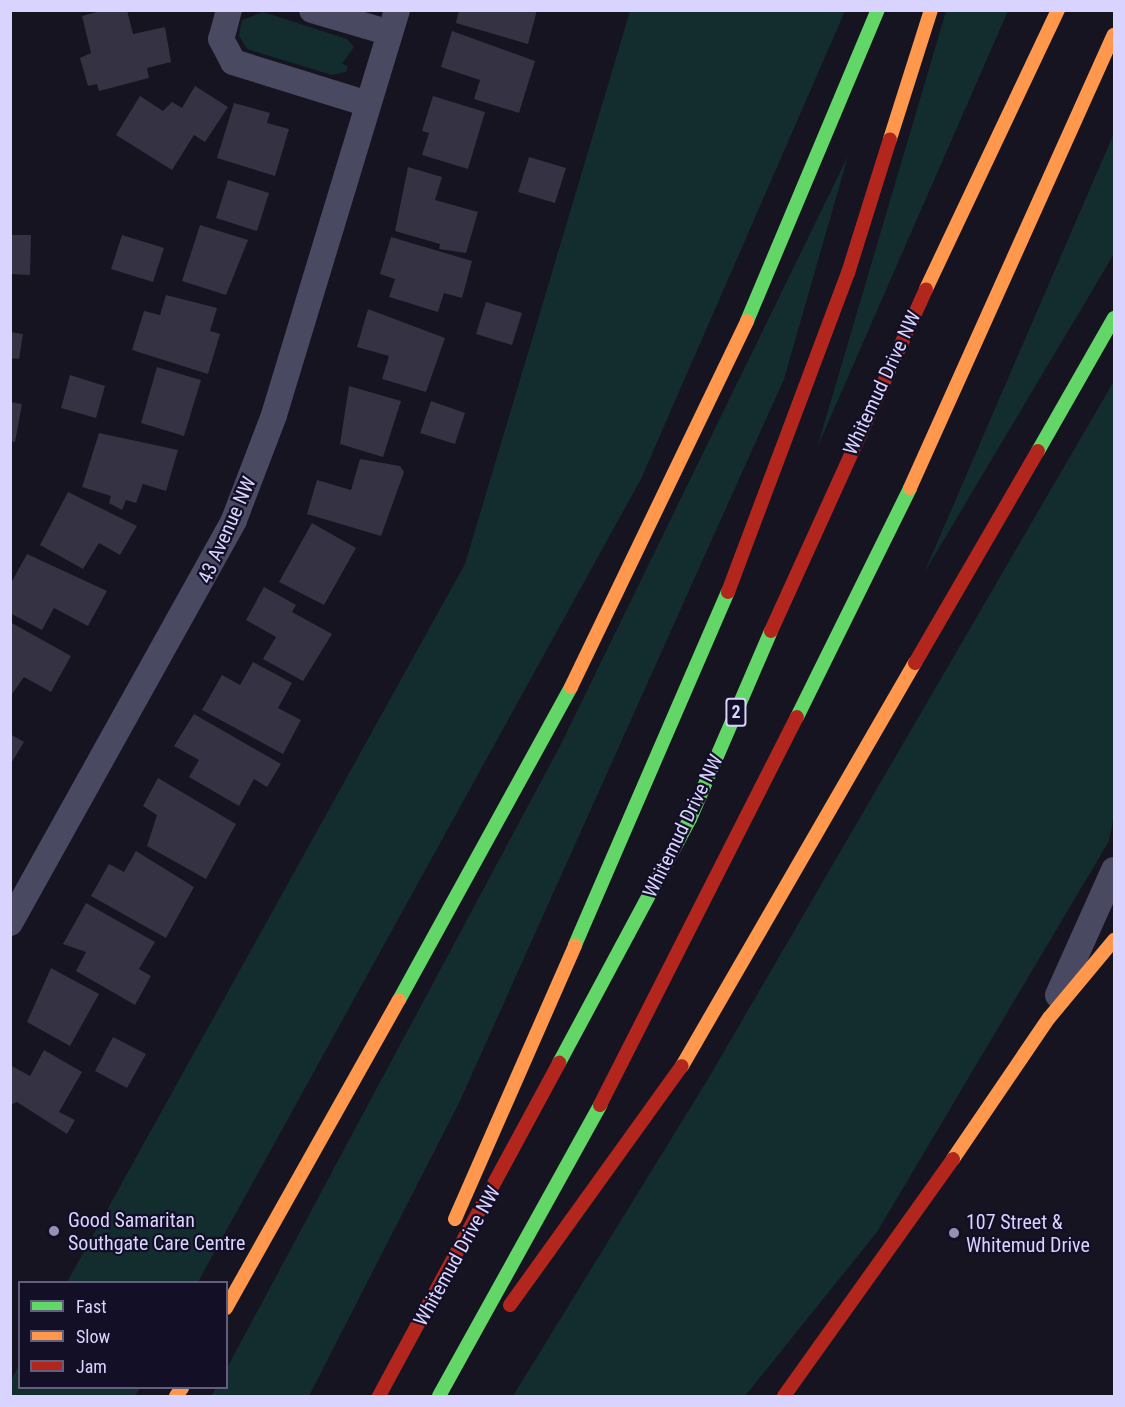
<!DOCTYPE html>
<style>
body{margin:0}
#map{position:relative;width:1125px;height:1407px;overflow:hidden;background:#161421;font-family:"Roboto Condensed",sans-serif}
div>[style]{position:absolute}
.green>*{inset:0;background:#132c2d}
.building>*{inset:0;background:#343243}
.street>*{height:26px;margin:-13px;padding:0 13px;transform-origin:13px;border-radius:13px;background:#4a4962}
.fast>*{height:14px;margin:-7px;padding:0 7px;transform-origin:7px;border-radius:7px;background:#63d668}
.slow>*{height:14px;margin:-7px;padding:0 7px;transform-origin:7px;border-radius:7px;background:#ff974d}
.jam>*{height:14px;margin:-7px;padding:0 7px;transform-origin:7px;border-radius:7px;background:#b3261e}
.dots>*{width:16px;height:16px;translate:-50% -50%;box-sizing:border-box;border:3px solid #130f26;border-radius:50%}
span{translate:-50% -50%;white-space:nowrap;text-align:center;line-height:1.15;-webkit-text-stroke:4.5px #130f26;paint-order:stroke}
.shield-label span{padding:2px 4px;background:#130f26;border:2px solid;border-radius:4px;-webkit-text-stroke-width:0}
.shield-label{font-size:18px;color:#d9d4ff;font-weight:700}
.street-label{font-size:20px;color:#d9d4ff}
.poi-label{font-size:20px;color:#d9d4ff}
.left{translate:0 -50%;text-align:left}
.frame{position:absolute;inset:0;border:12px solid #d9d4ff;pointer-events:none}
.legend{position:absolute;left:18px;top:1281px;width:210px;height:108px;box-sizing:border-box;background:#130f26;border:2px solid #625e7d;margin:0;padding:8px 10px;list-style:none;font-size:18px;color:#d9d4ff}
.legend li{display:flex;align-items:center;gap:12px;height:30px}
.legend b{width:30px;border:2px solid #625e7d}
</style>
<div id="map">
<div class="green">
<i style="clip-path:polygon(630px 11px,845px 11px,641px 479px,198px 1282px,67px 1282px,465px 564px)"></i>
<i style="clip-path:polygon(946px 11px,1008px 11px,817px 448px)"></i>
<i style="clip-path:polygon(263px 12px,347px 39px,354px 47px,342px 64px,348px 66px,346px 72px,332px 75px,247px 49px,239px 36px,242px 20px)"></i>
<i style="clip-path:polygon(1114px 133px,1114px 254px,924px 573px)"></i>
<i style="clip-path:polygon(848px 156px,784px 379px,459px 1103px,309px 1396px,211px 1396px,216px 1388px,226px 1388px,227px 1368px,560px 746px)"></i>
<i style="clip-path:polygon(1114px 381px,1114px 815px,1109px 841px,877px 1232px,745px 1396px,513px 1396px,708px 1079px)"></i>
<i style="clip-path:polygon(19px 1365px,20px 1388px,140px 1388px,135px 1396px,11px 1396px,11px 1380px)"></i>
</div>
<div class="building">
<i style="clip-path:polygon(104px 10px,127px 10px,133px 34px,165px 27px,171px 62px,147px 68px,149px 78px,99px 91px,97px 84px,88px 86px,80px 58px,91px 53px,82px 16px)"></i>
<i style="clip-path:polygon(459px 10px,537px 10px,528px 44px,456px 23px)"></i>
<i style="clip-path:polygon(452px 31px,535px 61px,519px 113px,474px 99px,480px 80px,441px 67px)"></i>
<i style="clip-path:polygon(195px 86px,228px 107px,205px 142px,194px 135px,172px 170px,116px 135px,140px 96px,163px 111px,172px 102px,182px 108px)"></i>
<i style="clip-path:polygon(433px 96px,485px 112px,468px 169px,422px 155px,429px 133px,422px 131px)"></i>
<i style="clip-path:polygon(234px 103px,270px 113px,267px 123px,289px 129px,275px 176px,217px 158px)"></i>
<i style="clip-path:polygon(529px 157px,566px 168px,555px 203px,518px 192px)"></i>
<i style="clip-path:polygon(408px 167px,442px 177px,435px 200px,478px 212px,466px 253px,439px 249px,440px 244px,395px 231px)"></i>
<i style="clip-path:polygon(228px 180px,269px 193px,257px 231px,216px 218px)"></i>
<i style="clip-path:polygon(200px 225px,248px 240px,226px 295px,182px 281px)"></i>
<i style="clip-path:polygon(10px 235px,31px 235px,30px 275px,10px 274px)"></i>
<i style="clip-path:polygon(122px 235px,164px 248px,153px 282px,111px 269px)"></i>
<i style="clip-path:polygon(391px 237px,472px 261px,462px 298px,444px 293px,438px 312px,389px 297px,395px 279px,380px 274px)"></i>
<i style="clip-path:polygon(166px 295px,217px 308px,210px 331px,220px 334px,208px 374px,132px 350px,144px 311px,160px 315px)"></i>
<i style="clip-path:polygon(486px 302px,522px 313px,512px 345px,476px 334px)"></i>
<i style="clip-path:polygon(368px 309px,445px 338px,426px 392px,382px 379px,389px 356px,357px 347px)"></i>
<i style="clip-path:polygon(10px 332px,23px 334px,19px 359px,10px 358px)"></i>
<i style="clip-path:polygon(157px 367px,201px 380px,184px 436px,141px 423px)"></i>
<i style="clip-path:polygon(70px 375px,105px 386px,96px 418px,61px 408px)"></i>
<i style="clip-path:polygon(349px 386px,401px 401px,383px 457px,340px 444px)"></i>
<i style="clip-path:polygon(431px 401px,465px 413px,455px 444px,420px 433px)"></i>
<i style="clip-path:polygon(10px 402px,22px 404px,15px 442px,10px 441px)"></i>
<i style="clip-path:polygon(99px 433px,178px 450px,166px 491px,143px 484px,136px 503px,126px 500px,122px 510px,109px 503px,111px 496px,82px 487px)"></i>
<i style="clip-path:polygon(360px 459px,400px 466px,404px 472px,381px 536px,307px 514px,317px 480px,351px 490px)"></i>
<i style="clip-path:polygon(68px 492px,137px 526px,120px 555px,99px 543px,83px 569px,40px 545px)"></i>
<i style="clip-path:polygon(312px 523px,356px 548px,324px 605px,279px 582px)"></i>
<i style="clip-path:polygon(27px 554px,107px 591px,88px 626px,54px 608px,42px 630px,10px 613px,11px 583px)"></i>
<i style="clip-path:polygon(264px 587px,296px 605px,292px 612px,332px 634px,303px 681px,263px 659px,276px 637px,246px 620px)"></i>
<i style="clip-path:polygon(10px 622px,71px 656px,51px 692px,24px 677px,10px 697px)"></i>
<i style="clip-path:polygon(253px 662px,292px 683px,278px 708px,301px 720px,283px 754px,202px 710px,222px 675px,240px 685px)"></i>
<i style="clip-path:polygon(194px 714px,281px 764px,267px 787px,254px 779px,239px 806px,189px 777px,199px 760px,174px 746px)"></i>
<i style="clip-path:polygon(10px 734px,24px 742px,10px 765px)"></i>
<i style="clip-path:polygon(158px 778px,236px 824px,206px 879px,147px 846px,157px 815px,143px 806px)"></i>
<i style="clip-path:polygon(136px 851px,194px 887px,166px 938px,91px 896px,109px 864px,124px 872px)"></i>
<i style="clip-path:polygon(86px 903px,155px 942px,139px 969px,151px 976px,135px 1005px,76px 971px,86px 952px,63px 944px)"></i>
<i style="clip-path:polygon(51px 968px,99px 994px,70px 1046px,27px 1022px)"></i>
<i style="clip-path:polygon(113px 1037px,146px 1054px,127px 1088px,95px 1071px)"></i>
<i style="clip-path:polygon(44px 1050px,82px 1072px,59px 1112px,75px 1120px,67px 1134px,17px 1102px,10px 1105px,10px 1065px,30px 1076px)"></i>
</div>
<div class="street">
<i style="left:229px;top:10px;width:30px;rotate:105deg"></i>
<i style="left:221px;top:39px;width:26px;rotate:62deg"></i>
<i style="left:233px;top:62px;width:141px;rotate:17.3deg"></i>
<i style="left:312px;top:10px;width:81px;rotate:16.4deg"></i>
<i style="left:10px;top:923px;width:461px;rotate:-60.9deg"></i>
<i style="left:234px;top:520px;width:112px;rotate:-69.1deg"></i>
<i style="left:274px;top:415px;width:423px;rotate:-73.1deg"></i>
<i style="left:1058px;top:995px;width:137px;rotate:-65.9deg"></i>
</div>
<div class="fast">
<i style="left:747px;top:321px;width:337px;rotate:-67.2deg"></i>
<i style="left:1038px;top:451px;width:153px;rotate:-60.3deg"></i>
<i style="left:797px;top:717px;width:255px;rotate:-63.7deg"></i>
<i style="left:575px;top:945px;width:385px;rotate:-66.6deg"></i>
<i style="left:399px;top:1000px;width:357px;rotate:-61.2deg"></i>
<i style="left:559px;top:1063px;width:277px;rotate:-61.8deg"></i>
<i style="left:690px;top:819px;width:205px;rotate:-66.7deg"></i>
<i style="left:439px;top:1396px;width:333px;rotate:-61deg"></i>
</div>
<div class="slow">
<i style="left:890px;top:139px;width:135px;rotate:-72.4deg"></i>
<i style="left:926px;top:289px;width:309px;rotate:-64.7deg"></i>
<i style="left:910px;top:488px;width:497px;rotate:-65.8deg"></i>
<i style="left:571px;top:687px;width:406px;rotate:-64.3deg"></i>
<i style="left:682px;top:1066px;width:466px;rotate:-60deg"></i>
<i style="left:953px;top:1159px;width:171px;rotate:-55.8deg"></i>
<i style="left:1049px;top:1018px;width:102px;rotate:-50.2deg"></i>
<i style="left:455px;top:1219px;width:299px;rotate:-66.3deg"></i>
<i style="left:226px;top:1308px;width:353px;rotate:-60.7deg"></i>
<i style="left:176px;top:1396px;width:10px;rotate:-53deg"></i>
</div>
<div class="jam">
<i style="left:728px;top:592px;width:341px;rotate:-69.4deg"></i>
<i style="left:848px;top:273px;width:140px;rotate:-72.6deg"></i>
<i style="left:771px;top:631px;width:375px;rotate:-65.6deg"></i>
<i style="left:915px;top:663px;width:245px;rotate:-59.9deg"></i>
<i style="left:600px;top:1105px;width:435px;rotate:-63.1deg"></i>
<i style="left:510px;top:1305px;width:294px;rotate:-54.3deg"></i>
<i style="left:379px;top:1396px;width:379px;rotate:-61.6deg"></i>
<i style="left:784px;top:1396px;width:291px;rotate:-54.5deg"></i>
</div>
<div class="dots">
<i style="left:54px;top:1231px;background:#9591b1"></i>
<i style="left:954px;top:1233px;background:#9591b1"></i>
</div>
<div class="shield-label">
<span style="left:736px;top:712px">2</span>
</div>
<div class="street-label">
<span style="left:882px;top:383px;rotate:-65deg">Whitemud Drive NW</span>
<span style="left:227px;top:530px;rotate:-66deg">43 Avenue NW</span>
<span style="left:683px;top:826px;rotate:-64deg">Whitemud Drive NW</span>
<span style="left:457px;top:1256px;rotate:-61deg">Whitemud Drive NW</span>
</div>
<div class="poi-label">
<span class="left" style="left:68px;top:1232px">Good Samaritan<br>Southgate Care Centre</span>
<span class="left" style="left:966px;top:1234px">107 Street &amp;<br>Whitemud Drive</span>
</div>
<div class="frame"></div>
<ul class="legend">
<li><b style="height:8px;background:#63d668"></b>Fast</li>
<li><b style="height:8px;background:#ff974d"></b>Slow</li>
<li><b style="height:8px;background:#b3261e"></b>Jam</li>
</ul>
</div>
